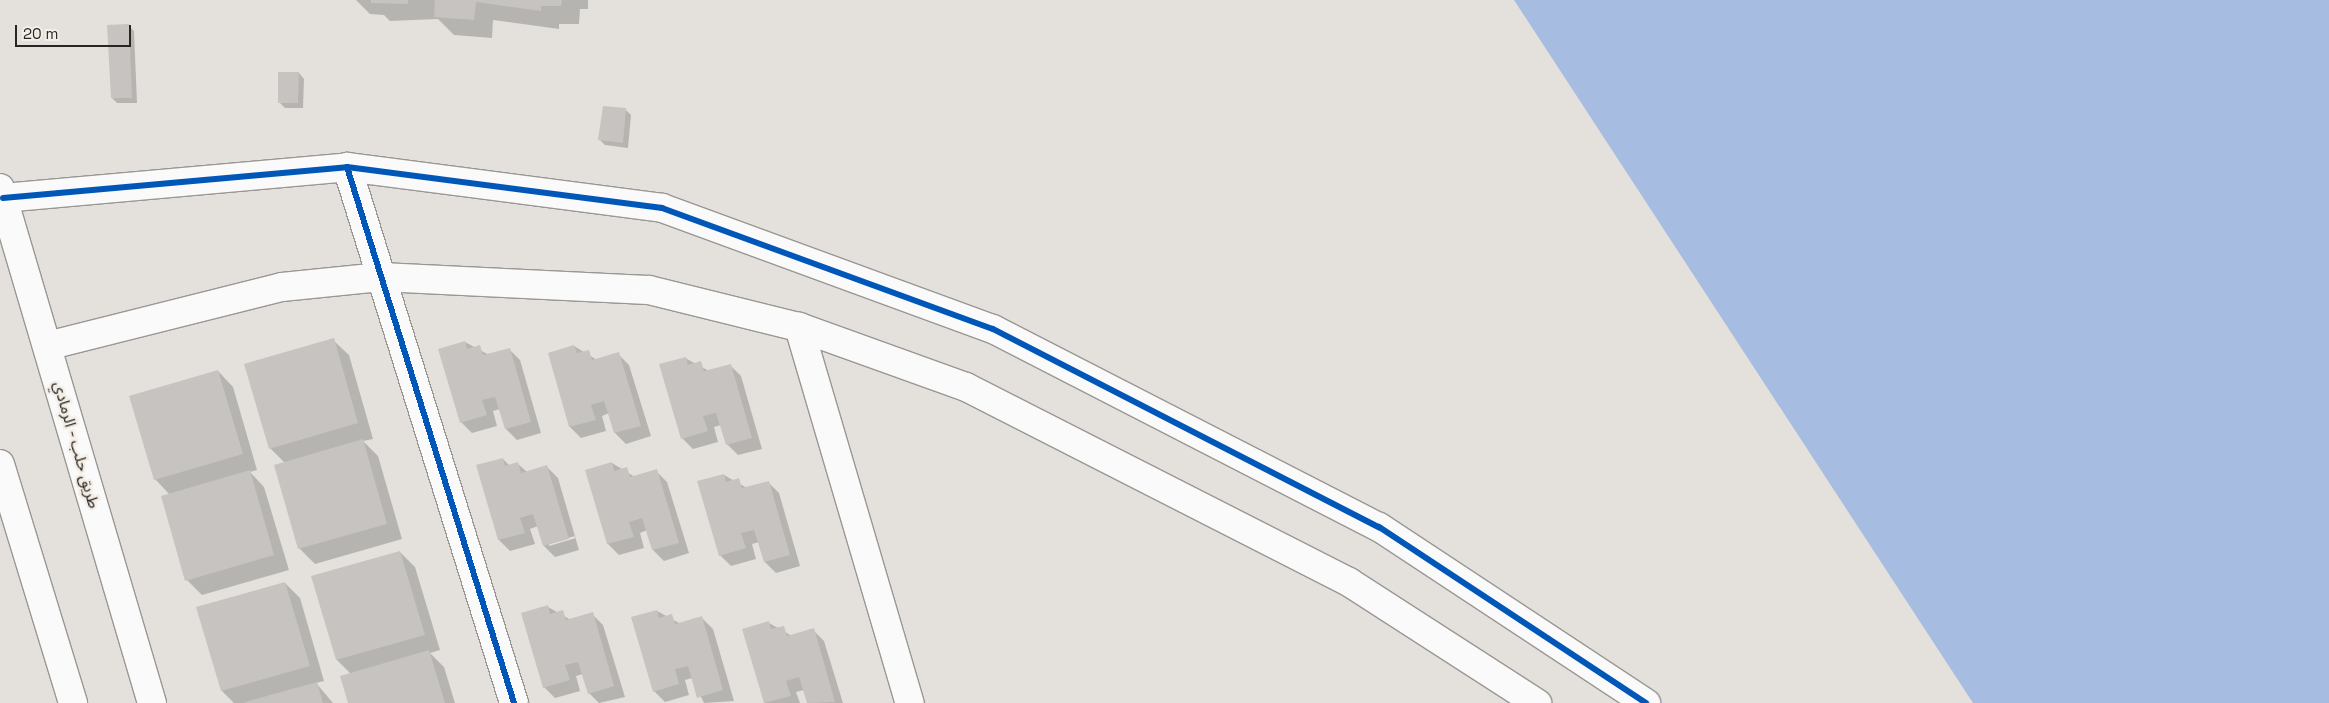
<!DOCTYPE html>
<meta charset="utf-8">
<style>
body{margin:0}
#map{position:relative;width:2329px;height:703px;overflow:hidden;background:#e4e1dd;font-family:"Space Grotesk","Noto Sans Arabic",sans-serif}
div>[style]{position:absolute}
.water>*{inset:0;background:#a6bce1}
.shadow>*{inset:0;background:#0003}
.building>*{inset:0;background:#c6c3c0}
.roads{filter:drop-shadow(1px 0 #999794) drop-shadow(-1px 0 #999794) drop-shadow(0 1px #999794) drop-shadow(0 -1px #999794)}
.minor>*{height:28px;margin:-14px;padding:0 14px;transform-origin:14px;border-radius:14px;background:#fbfafa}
.highway>*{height:28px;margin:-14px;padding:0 14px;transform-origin:14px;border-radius:14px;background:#fbfafa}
.cycleway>*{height:6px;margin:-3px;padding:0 3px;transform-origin:3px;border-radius:3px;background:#0057b8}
span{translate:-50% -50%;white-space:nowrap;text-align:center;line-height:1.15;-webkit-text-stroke:5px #f4eee7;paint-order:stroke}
.street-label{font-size:16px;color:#282623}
.scale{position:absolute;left:15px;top:25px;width:116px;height:22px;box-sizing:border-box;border:2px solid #282623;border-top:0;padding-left:6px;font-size:15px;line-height:18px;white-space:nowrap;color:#282623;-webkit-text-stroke:4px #f4eee7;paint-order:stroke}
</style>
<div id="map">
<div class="water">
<i style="clip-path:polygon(1514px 0,2329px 0,2329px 703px,1973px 703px)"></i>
</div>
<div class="shadow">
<i style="clip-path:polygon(356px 0,588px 0,588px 9px,580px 9px,579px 24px,559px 24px,559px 29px,493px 20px,492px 38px,454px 35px,438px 19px,390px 21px,384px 15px,370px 14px)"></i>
<i style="clip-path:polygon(129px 26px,134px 31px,137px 103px,117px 103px,112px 98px)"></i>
<i style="clip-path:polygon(299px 73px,304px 79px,303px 108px,285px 108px,279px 102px)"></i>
<i style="clip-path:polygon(626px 110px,631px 115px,628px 148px,605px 145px,600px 140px)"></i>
<i style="clip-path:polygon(333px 340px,349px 355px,373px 439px,363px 441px,378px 456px,402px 539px,315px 564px,299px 548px,285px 463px,270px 448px)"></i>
<i style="clip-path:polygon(465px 342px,489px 355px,509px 349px,520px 360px,541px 433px,517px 440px,506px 429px,500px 409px,493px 411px,497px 426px,472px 433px,461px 422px)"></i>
<i style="clip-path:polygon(574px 346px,597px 360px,618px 354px,629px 365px,651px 436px,626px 444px,615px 433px,609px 413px,602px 416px,606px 431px,581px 438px,570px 427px,549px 353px)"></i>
<i style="clip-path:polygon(685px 358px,709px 371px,730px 365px,741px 376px,762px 449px,738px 455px,727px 444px,721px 425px,714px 427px,718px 442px,693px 449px,682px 438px)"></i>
<i style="clip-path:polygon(218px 371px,233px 387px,257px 470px,250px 472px,264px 487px,289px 570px,202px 595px,187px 580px,170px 495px,155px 479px)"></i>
<i style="clip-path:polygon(evenodd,503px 459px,510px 466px,518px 464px,527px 472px,547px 467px,558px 478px,579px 550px,555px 557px,544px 546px,538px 526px,530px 529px,535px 544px,510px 551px,499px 540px,478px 466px,503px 459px,575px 536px,576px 538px,549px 546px,549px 543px,575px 536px)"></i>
<i style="clip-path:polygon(612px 463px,635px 477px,656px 471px,667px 482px,689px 553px,664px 561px,653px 550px,647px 530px,640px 533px,644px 548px,619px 555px,608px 544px,587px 471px)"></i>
<i style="clip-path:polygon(724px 475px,747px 488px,768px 482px,779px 493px,800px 566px,776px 573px,765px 562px,759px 542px,752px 544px,756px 559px,731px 566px,720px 555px)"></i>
<i style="clip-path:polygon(400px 552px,415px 567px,440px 650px,430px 653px,444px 667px,455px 703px,350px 703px,351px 674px,337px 660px,313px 577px)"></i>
<i style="clip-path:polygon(285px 583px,300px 598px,324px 681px,316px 683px,333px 703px,234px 703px,222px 691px)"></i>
<i style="clip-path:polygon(548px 607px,571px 620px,592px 614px,603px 625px,625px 697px,599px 703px,589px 693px,583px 674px,576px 676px,580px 691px,555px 698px,544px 687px)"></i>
<i style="clip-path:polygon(657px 611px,681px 624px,702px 618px,713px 629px,734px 701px,704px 703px,692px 678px,685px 680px,689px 695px,665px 702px,654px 691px)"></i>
<i style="clip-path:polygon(769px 623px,792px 636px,813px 630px,824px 641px,843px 703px,808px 703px,804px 690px,796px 692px,800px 703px,765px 703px,743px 630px)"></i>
</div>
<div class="building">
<i style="clip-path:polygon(371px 0,408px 0,408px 4px,371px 3px)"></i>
<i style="clip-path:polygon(435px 0,562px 0,561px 6px,541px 6px,541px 11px,476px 2px,474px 20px,434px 17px)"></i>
<i style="clip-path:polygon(129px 24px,132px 98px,111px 98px,107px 25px)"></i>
<i style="clip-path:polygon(278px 72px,299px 72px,298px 103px,278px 103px)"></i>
<i style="clip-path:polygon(603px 106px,626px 108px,623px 143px,598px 140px)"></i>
<i style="clip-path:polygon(334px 338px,358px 423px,269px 449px,244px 364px)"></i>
<i style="clip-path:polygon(465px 341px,467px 349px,480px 345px,483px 355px,510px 348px,531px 422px,505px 429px,495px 397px,482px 400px,487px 415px,460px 423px,438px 349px)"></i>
<i style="clip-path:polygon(574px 345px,577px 353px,589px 350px,592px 360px,619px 352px,641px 426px,614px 433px,604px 401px,591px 405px,596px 420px,569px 427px,548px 353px)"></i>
<i style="clip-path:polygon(686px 357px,688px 365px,701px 361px,704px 371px,731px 364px,752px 438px,726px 445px,716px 413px,703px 416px,708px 431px,681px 439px,659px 364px)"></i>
<i style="clip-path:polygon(218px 370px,243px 454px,154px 480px,129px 396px)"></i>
<i style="clip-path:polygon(363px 439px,387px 524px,298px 549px,274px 465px)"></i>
<i style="clip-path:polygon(503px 458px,505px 466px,518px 462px,521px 473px,547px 465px,569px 539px,543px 546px,533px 514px,520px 518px,525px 533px,498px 540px,476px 465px)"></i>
<i style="clip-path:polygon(612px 462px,614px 471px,627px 467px,630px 477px,657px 469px,679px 543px,652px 550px,642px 518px,629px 522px,634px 537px,607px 544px,585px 470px)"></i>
<i style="clip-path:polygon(250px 470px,274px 555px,185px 581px,161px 496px)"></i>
<i style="clip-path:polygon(724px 474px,726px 482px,739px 478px,742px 488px,769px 481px,790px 555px,764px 562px,754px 530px,741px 533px,746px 548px,719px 556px,697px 481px)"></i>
<i style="clip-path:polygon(400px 551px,425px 635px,336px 660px,311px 576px)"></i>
<i style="clip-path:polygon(285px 582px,310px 666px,221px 691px,196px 607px)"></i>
<i style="clip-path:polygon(548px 605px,550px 614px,563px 610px,566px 620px,593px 612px,614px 686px,588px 694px,578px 662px,565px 665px,570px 680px,543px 688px,521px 613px)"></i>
<i style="clip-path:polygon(657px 610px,659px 618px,672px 614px,675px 624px,702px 616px,723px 690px,697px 698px,688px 666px,675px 669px,679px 684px,653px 692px,631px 617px)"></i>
<i style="clip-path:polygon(769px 621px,771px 629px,784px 626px,787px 636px,814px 628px,835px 702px,807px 703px,799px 677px,786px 681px,791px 696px,764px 703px,742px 629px)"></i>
<i style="clip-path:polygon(429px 650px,445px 703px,348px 703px,340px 676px)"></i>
<i style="clip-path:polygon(317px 682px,323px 703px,245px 703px,245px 702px)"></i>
</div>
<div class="roads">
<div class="minor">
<i style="left:347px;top:167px;width:561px;rotate:72.69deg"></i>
<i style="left:3px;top:198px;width:345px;rotate:-5.1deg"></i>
<i style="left:347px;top:167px;width:318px;rotate:7.4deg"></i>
<i style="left:662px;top:208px;width:352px;rotate:20.1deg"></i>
<i style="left:993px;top:329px;width:434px;rotate:27.2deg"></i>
<i style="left:1379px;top:527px;width:320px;rotate:33.4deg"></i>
<i style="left:799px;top:327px;width:392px;rotate:73.6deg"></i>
<i style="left:47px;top:346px;width:242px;rotate:-14.1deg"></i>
<i style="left:282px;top:287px;width:99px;rotate:-5.8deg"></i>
<i style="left:380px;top:277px;width:269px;rotate:2.8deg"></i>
<i style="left:649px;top:290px;width:154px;rotate:13.9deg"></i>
<i style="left:799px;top:327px;width:177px;rotate:19.8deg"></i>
<i style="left:966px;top:387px;width:430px;rotate:27deg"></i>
<i style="left:1349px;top:582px;width:224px;rotate:32.8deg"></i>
</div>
<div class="highway">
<i style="left:0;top:188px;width:537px;rotate:73.56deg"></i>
<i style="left:0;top:464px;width:250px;rotate:73deg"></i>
</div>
</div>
<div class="cycleway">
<i style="left:347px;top:167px;width:561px;rotate:72.69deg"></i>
<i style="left:3px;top:198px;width:345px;rotate:-5.1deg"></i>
<i style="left:347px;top:167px;width:318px;rotate:7.4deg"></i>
<i style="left:662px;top:208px;width:352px;rotate:20.1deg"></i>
<i style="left:993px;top:329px;width:434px;rotate:27.2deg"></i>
<i style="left:1379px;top:527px;width:320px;rotate:33.4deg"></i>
</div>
<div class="street-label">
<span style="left:76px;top:445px;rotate:74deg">طريق حلب - الرمادي</span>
</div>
<div class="scale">20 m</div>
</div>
